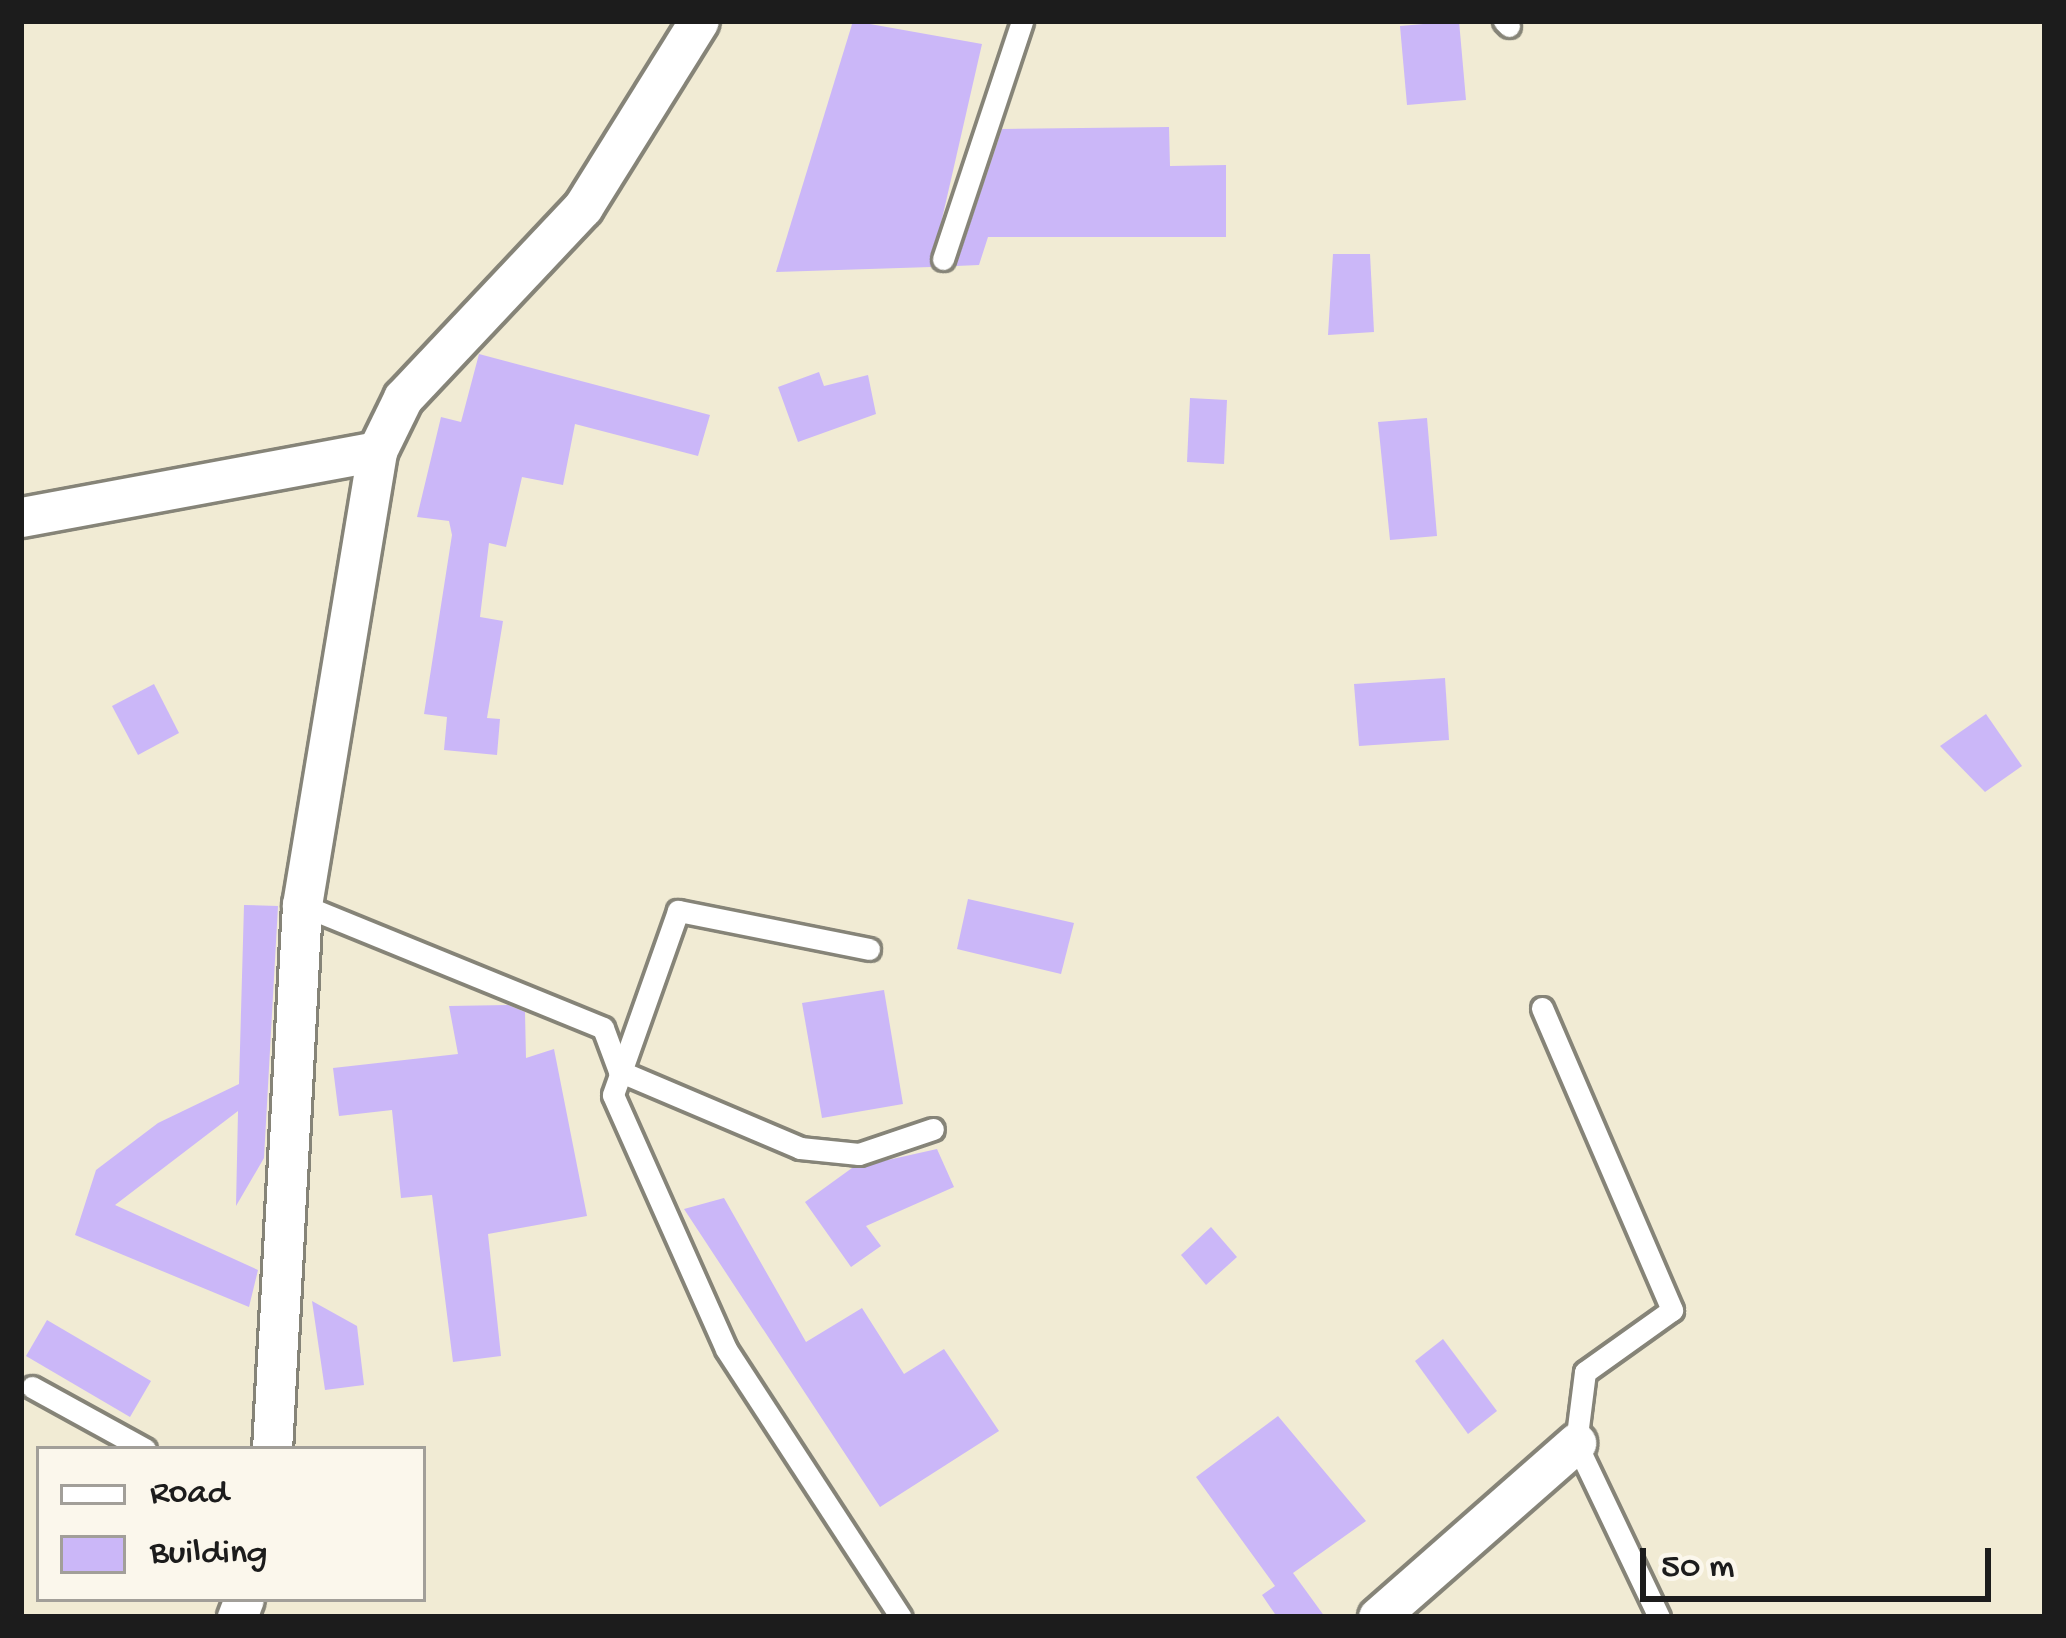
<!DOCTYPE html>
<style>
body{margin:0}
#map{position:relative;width:2066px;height:1638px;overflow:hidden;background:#f1ebd4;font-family:"Gochi Hand",sans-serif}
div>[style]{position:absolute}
.building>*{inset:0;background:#cbb7f8}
.roads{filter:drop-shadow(3px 0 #868478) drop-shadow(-3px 0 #868478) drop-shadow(0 3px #868478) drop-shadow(0 -3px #868478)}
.service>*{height:21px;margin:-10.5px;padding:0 10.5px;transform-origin:10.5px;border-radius:10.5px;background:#fff}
.minor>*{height:39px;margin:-19.5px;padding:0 19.5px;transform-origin:19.5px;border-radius:19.5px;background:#fff}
span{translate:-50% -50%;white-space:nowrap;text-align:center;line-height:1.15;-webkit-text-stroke:9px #fbf7ec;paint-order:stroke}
.frame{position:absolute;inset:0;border:24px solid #1c1c1c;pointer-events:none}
.legend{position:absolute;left:36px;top:1446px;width:390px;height:156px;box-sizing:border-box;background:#fbf7ec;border:3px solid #a29f99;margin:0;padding:15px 21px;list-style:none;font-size:36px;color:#1c1c1c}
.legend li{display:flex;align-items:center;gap:24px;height:60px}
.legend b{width:60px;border:3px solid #a29f99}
.scale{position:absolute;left:1640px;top:1548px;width:351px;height:54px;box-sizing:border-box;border:6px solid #1c1c1c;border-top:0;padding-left:15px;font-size:36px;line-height:42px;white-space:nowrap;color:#1c1c1c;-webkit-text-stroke:9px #fbf7ec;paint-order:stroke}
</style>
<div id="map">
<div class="building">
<i style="clip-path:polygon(853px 21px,982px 44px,931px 267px,776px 272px)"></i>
<i style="clip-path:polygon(1459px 21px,1466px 100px,1407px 105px,1400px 26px)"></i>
<i style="clip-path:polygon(1169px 127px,1170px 166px,1226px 165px,1226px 237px,988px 237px,979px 265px,956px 266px,1002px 129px)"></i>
<i style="clip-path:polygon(1333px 254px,1370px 254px,1374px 332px,1328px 335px)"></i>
<i style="clip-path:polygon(479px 354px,710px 415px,698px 456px,575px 424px,563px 485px,522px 477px,506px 547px,489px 543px,480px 617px,503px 621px,487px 718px,500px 719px,497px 755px,444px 750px,447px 717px,424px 714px,452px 535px,449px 521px,417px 517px,441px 417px,461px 422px)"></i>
<i style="clip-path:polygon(819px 372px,824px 386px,868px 375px,876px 414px,798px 442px,778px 387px)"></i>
<i style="clip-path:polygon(1190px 398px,1227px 400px,1224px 464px,1187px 462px)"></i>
<i style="clip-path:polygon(1427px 418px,1437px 536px,1390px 540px,1378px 422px)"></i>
<i style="clip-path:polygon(1445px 678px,1449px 740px,1359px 746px,1354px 684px)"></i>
<i style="clip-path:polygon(154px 684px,179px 733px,138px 755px,112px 706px)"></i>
<i style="clip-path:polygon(1986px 714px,2022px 766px,1985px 792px,1940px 746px)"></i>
<i style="clip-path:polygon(968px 899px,1074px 923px,1061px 974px,957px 949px)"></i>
<i style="clip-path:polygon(244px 905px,278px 906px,264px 1158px,236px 1206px,238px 1111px,115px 1205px,258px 1270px,249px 1307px,75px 1235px,96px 1170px,158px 1123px,239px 1084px)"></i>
<i style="clip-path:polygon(884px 990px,903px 1104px,822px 1118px,802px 1003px)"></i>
<i style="clip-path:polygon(508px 1005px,525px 1012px,526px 1058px,554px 1049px,587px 1216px,488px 1234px,501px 1356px,453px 1362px,432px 1195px,401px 1198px,392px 1110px,339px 1116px,333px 1068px,458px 1054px,449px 1006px)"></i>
<i style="clip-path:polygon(937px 1149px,954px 1187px,866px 1226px,881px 1246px,851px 1267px,805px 1202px,852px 1168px)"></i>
<i style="clip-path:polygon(724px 1198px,806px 1342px,862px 1308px,904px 1374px,944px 1349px,999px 1431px,880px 1507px,684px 1209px)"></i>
<i style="clip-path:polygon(1211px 1227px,1237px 1257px,1206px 1285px,1181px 1255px)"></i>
<i style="clip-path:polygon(312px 1301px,357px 1326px,364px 1385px,325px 1390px)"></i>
<i style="clip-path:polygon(47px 1320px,151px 1381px,130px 1417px,26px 1356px)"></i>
<i style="clip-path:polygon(1443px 1339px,1497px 1411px,1468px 1434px,1415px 1361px)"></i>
<i style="clip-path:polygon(1278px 1416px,1366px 1521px,1293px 1573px,1325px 1617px,1277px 1617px,1262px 1595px,1275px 1586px,1196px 1477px)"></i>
</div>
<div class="roads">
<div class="service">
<i style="left:1504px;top:21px;width:7px;rotate:45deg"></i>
<i style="left:943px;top:259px;width:251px;rotate:-71.6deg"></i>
<i style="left:302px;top:905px;width:325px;rotate:22.2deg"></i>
<i style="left:603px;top:1028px;width:46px;rotate:69.6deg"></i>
<i style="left:619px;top:1071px;width:197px;rotate:23deg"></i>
<i style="left:800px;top:1148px;width:59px;rotate:5.8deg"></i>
<i style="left:859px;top:1154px;width:78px;rotate:-18.7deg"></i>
<i style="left:869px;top:949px;width:195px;rotate:-168.7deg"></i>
<i style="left:678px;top:911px;width:195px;rotate:109.5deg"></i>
<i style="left:613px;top:1095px;width:278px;rotate:66deg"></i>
<i style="left:726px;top:1349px;width:320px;rotate:56.9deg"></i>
<i style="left:1542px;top:1008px;width:329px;rotate:66.7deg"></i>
<i style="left:1672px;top:1310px;width:107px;rotate:144.5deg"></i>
<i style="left:1585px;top:1372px;width:72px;rotate:97.2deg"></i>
<i style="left:1576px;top:1443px;width:193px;rotate:64.5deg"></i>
<i style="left:32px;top:1387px;width:129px;rotate:28.8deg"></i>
</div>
<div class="minor">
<i style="left:21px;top:517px;width:362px;rotate:-10.5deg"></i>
<i style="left:272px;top:1449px;width:545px;rotate:-86.84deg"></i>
<i style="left:302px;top:905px;width:460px;rotate:-80.6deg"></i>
<i style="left:377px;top:451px;width:59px;rotate:-63.9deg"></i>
<i style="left:403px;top:398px;width:262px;rotate:-46.7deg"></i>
<i style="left:583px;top:207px;width:219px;rotate:-58.1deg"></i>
<i style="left:237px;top:1617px;width:19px;rotate:-69deg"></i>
<i style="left:1378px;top:1617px;width:264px;rotate:-41.3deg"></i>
</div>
</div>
<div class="frame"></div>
<ul class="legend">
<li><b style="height:15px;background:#fff"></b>Road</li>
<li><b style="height:33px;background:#cbb7f8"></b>Building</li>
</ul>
<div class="scale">50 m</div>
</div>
